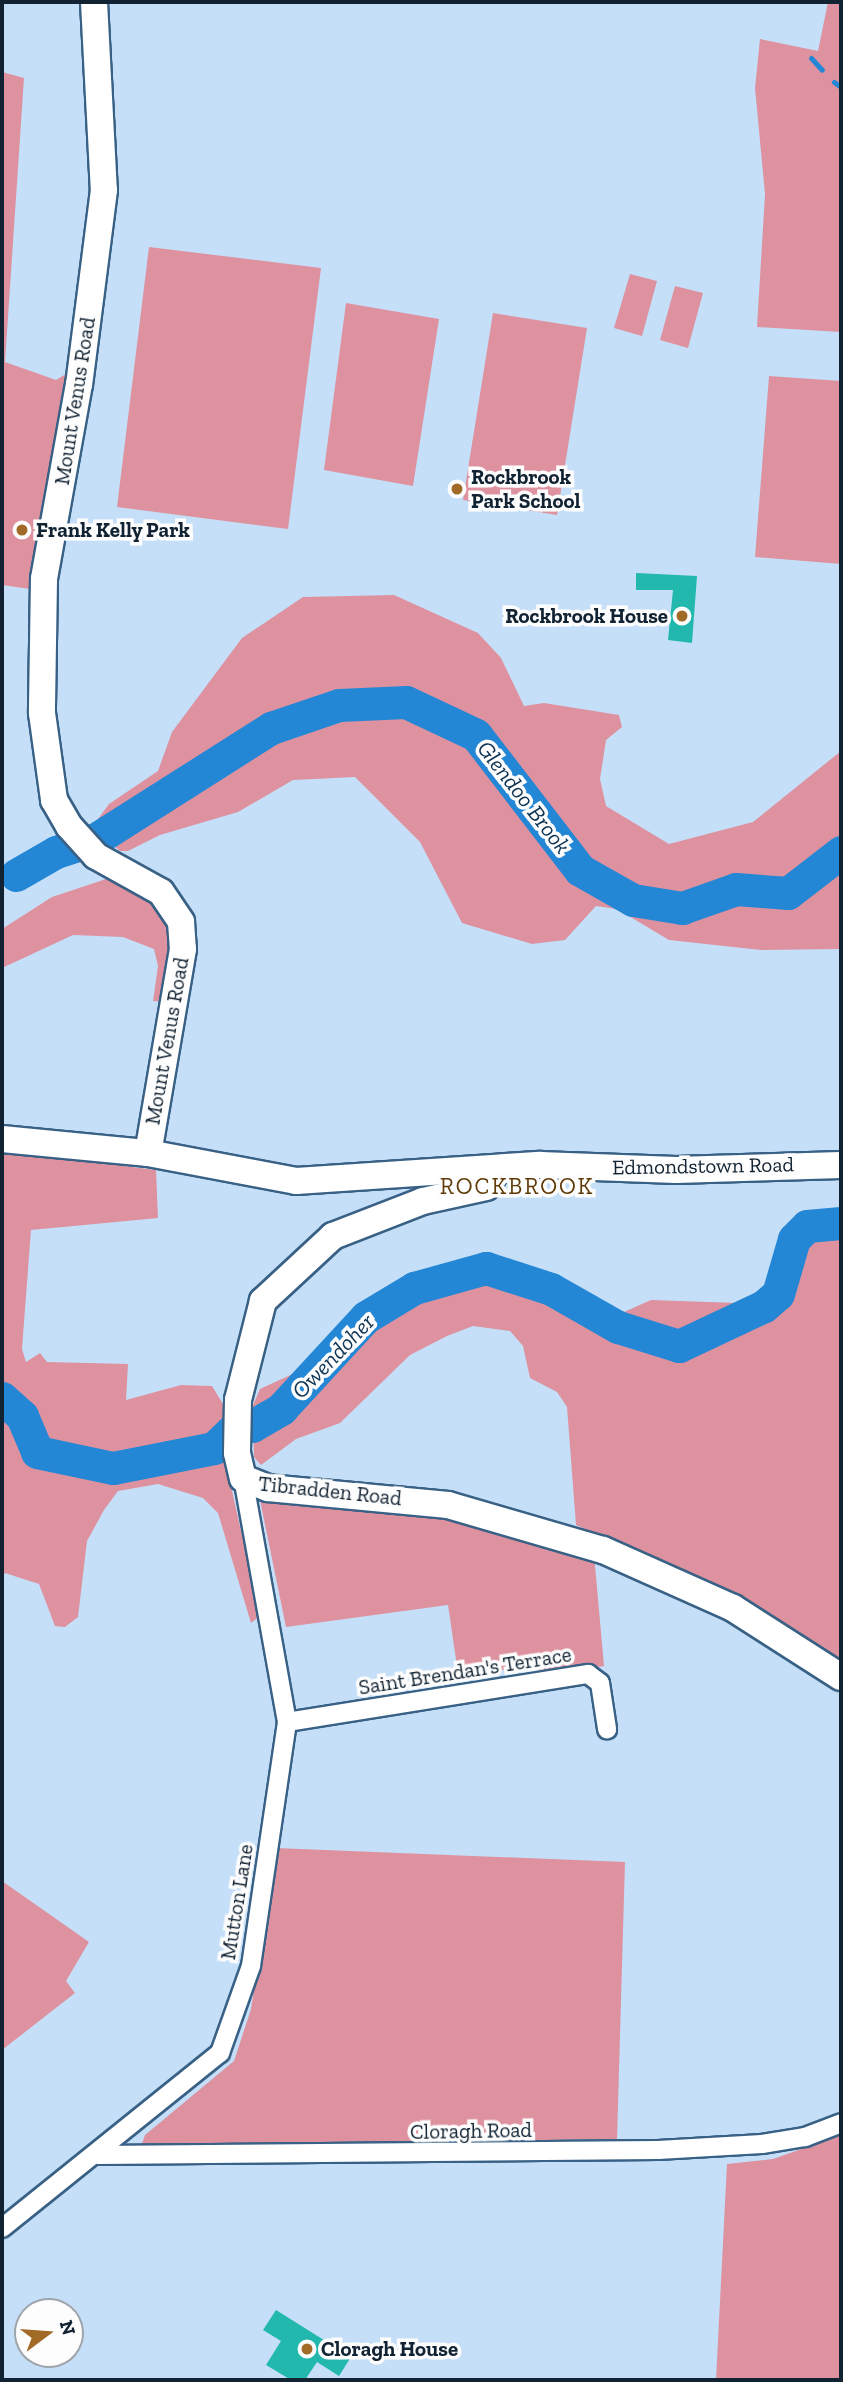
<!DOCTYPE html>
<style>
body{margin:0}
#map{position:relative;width:843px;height:2382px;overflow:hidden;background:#c5dff8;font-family:"Zilla Slab",serif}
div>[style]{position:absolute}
.green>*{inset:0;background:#de92a0}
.stream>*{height:5px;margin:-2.5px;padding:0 2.5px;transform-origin:2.5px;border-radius:2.5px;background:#2487d5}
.river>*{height:33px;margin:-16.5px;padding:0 16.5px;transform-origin:16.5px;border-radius:16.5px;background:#2487d5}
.building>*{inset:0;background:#22b8ae}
.roads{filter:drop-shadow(2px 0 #396185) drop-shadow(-2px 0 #396185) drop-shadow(0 2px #396185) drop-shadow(0 -2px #396185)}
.street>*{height:18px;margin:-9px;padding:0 9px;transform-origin:9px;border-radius:9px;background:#fff}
.secondary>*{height:26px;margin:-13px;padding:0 13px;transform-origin:13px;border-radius:13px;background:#fff}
.dots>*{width:19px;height:19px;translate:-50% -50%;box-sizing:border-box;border:4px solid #fdfdfd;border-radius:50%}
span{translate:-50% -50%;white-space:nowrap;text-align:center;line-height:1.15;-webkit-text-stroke:7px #fdfdfd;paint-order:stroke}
.street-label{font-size:21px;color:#112232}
.poi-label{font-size:21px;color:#112232;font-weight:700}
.left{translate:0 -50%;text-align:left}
.right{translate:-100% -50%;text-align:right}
.water-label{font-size:23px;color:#0d3353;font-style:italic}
.neighbourhood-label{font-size:23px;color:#5f3a07;letter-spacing:2px}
.frame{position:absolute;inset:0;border:4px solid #112232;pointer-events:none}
.north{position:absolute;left:14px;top:2298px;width:70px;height:70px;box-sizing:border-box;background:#fdfdfd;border:2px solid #9fa5ac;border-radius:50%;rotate:74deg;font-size:19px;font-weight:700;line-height:28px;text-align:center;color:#112232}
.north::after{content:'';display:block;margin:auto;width:24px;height:32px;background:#a16a26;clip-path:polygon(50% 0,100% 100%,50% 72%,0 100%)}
</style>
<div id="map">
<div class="green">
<i style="clip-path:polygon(828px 2px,841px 2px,841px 332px,757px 327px,765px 194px,755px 88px,760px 39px,818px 51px)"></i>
<i style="clip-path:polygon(2px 72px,24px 78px,5px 362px,56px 380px,66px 374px,54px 475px,30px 589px,2px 585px)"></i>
<i style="clip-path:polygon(149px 247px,321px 268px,288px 529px,117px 507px)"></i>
<i style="clip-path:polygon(630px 274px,657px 281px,642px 336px,614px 328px)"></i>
<i style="clip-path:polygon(675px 286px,703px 293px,688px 348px,660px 340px)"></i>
<i style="clip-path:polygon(346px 303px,439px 319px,413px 486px,324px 470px)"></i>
<i style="clip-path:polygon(493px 313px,587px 328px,557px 515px,463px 500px)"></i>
<i style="clip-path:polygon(769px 376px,841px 381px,841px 564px,755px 557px)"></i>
<i style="clip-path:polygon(394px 595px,478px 633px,501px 658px,524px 706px,544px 703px,619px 715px,622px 727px,606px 740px,600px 779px,606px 806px,669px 844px,753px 822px,841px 751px,841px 949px,761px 950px,669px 940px,617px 909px,596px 906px,565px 940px,532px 944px,462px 923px,420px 842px,355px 777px,293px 780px,238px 812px,160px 835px,128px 851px,120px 851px,92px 827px,109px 804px,158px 771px,172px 732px,242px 638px,303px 597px)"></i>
<i style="clip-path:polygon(109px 878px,158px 908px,175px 933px,168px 1002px,153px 1001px,158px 966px,154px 949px,123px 937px,73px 935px,2px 968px,2px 929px,52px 897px)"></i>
<i style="clip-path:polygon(2px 1151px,156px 1170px,158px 1218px,31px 1230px,22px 1349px,26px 1362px,40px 1353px,47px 1362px,128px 1364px,126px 1400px,181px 1385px,212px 1386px,223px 1404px,224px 1455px,260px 1616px,251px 1623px,218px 1513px,203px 1498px,158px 1484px,118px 1491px,104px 1510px,87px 1541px,78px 1617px,65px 1627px,55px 1626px,39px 1584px,5px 1573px,2px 1577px)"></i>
<i style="clip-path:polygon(816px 1216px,841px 1217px,841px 1659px,709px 1582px,576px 1525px,567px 1407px,557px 1392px,530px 1378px,523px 1346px,510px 1331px,473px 1326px,447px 1336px,410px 1355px,340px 1423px,296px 1439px,261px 1465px,254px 1457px,253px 1405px,260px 1389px,351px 1347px,404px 1289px,429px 1273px,490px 1261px,520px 1262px,550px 1275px,578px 1301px,615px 1316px,651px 1300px,737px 1303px,774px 1291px,781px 1274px,782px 1247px,792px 1227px)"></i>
<i style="clip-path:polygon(260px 1500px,416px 1511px,594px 1554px,604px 1666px,542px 1676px,535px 1663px,459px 1680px,448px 1605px,286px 1627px)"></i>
<i style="clip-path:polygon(276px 1848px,625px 1862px,617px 2139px,141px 2146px,145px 2135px,234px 2061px,251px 2009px)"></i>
<i style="clip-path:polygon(2px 1881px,89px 1942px,66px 1981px,75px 1993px,2px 2050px)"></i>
<i style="clip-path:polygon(841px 2135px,841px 2380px,716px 2380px,727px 2164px,773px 2159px)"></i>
</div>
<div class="stream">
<i style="left:811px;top:58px;width:16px;rotate:47deg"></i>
<i style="left:834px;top:82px;width:9px;rotate:36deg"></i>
</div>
<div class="river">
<i style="left:16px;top:875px;width:46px;rotate:-29.9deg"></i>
<i style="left:56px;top:852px;width:42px;rotate:-18deg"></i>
<i style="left:96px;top:839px;width:207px;rotate:-32.4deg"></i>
<i style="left:271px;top:728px;width:72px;rotate:-18.7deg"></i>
<i style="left:339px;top:705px;width:67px;rotate:-2.6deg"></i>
<i style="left:406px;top:702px;width:77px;rotate:25.2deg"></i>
<i style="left:476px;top:735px;width:170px;rotate:52.4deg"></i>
<i style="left:580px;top:870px;width:61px;rotate:29.5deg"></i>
<i style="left:633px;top:900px;width:50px;rotate:9.3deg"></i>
<i style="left:682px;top:908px;width:57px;rotate:-19.4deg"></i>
<i style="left:736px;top:889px;width:52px;rotate:4.4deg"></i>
<i style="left:788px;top:893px;width:67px;rotate:-37.7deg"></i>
<i style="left:2px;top:1398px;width:27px;rotate:42deg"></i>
<i style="left:22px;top:1416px;width:39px;rotate:67deg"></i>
<i style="left:37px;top:1452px;width:78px;rotate:11.9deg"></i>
<i style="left:113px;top:1468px;width:103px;rotate:-11.2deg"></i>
<i style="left:214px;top:1448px;width:30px;rotate:-44deg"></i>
<i style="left:236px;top:1427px;width:16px;rotate:-4deg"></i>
<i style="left:252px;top:1426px;width:34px;rotate:-30deg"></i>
<i style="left:281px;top:1409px;width:125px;rotate:-47.3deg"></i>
<i style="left:366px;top:1317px;width:56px;rotate:-31.1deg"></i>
<i style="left:414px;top:1288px;width:75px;rotate:-15.5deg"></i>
<i style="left:486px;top:1268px;width:68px;rotate:17.9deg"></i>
<i style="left:551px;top:1289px;width:77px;rotate:29.6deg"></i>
<i style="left:618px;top:1327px;width:64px;rotate:17.3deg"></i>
<i style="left:679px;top:1346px;width:94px;rotate:-25.2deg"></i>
<i style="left:764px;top:1306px;width:18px;rotate:-41deg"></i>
<i style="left:778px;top:1294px;width:57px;rotate:-73.8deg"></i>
<i style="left:794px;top:1239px;width:18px;rotate:-45deg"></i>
<i style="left:807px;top:1226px;width:34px;rotate:-5deg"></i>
</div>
<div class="building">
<i style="clip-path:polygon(636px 573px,697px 576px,692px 643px,668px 640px,673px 590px,636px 590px)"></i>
<i style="clip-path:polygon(276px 2310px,351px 2357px,339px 2376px,317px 2362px,305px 2380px,291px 2380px,266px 2365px,281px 2341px,263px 2330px)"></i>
</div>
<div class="roads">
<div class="street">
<i style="left:287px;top:1722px;width:305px;rotate:-9.1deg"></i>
<i style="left:588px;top:1674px;width:15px;rotate:37deg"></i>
<i style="left:600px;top:1683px;width:47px;rotate:81.3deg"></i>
<i style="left:98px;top:2155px;width:560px;rotate:-0.51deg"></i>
<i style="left:658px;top:2150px;width:104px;rotate:-3.3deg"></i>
<i style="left:762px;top:2144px;width:44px;rotate:-9.2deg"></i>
<i style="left:805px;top:2137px;width:39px;rotate:-21deg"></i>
<i style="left:2px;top:2228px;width:280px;rotate:-38.8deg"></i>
<i style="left:220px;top:2053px;width:92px;rotate:-70.4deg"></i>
<i style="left:251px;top:1966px;width:247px;rotate:-81.6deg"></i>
<i style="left:287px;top:1722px;width:248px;rotate:-100.2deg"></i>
</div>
<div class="secondary">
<i style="left:94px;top:2px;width:188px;rotate:87deg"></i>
<i style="left:104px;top:190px;width:196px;rotate:97.3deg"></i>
<i style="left:79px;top:384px;width:198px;rotate:100.2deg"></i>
<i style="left:44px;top:579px;width:134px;rotate:90.9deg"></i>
<i style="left:42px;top:713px;width:88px;rotate:82.1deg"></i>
<i style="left:54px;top:800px;width:30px;rotate:60deg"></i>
<i style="left:69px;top:826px;width:40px;rotate:48deg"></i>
<i style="left:96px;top:856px;width:74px;rotate:29deg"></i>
<i style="left:161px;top:892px;width:36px;rotate:56deg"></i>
<i style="left:181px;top:922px;width:27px;rotate:86deg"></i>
<i style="left:183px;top:949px;width:207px;rotate:99.7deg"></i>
<i style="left:2px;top:1139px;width:147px;rotate:5.5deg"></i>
<i style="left:148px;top:1153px;width:151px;rotate:10.7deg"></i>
<i style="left:296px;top:1181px;width:245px;rotate:-3.8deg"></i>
<i style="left:540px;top:1165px;width:136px;rotate:2.1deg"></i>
<i style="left:676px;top:1170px;width:165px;rotate:-1.7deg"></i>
<i style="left:498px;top:1168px;width:22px;rotate:122deg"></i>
<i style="left:486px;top:1187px;width:65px;rotate:167.5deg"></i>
<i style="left:423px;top:1201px;width:97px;rotate:158.7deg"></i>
<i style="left:333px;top:1236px;width:96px;rotate:137.1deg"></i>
<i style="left:263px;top:1301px;width:102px;rotate:104.2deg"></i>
<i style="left:238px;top:1400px;width:53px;rotate:91.1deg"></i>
<i style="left:237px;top:1453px;width:26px;rotate:77deg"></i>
<i style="left:243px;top:1478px;width:27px;rotate:22deg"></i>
<i style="left:268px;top:1488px;width:181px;rotate:5.4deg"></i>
<i style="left:448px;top:1505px;width:161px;rotate:16.2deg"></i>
<i style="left:603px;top:1550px;width:142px;rotate:24deg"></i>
<i style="left:733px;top:1608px;width:128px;rotate:32.6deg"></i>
</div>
</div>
<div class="dots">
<i style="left:457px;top:489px;background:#a16a26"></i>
<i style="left:22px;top:530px;background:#a16a26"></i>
<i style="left:682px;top:616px;background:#a16a26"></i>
<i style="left:307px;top:2349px;background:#a16a26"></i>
</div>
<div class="street-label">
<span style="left:75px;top:401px;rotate:-81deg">Mount Venus Road</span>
<span style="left:167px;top:1041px;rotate:-80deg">Mount Venus Road</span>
<span style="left:703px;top:1166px;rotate:-1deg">Edmondstown Road</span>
<span style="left:330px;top:1491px;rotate:6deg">Tibradden Road</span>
<span style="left:465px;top:1671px;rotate:-9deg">Saint Brendan's Terrace</span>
<span style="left:237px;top:1902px;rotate:-81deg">Mutton Lane</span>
<span style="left:471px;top:2131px;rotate:-1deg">Cloragh Road</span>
</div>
<div class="poi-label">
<span class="left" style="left:471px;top:489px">Rockbrook<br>Park School</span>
<span class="left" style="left:36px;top:530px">Frank Kelly Park</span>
<span class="right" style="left:668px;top:616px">Rockbrook House</span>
<span class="left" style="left:321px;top:2349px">Cloragh House</span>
</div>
<div class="water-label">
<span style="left:524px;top:797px;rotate:52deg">Glendoo Brook</span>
<span style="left:333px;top:1356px;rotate:-46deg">Owendoher</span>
</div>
<div class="neighbourhood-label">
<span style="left:517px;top:1186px">ROCKBROOK</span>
</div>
<div class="frame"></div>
<div class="north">N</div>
</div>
